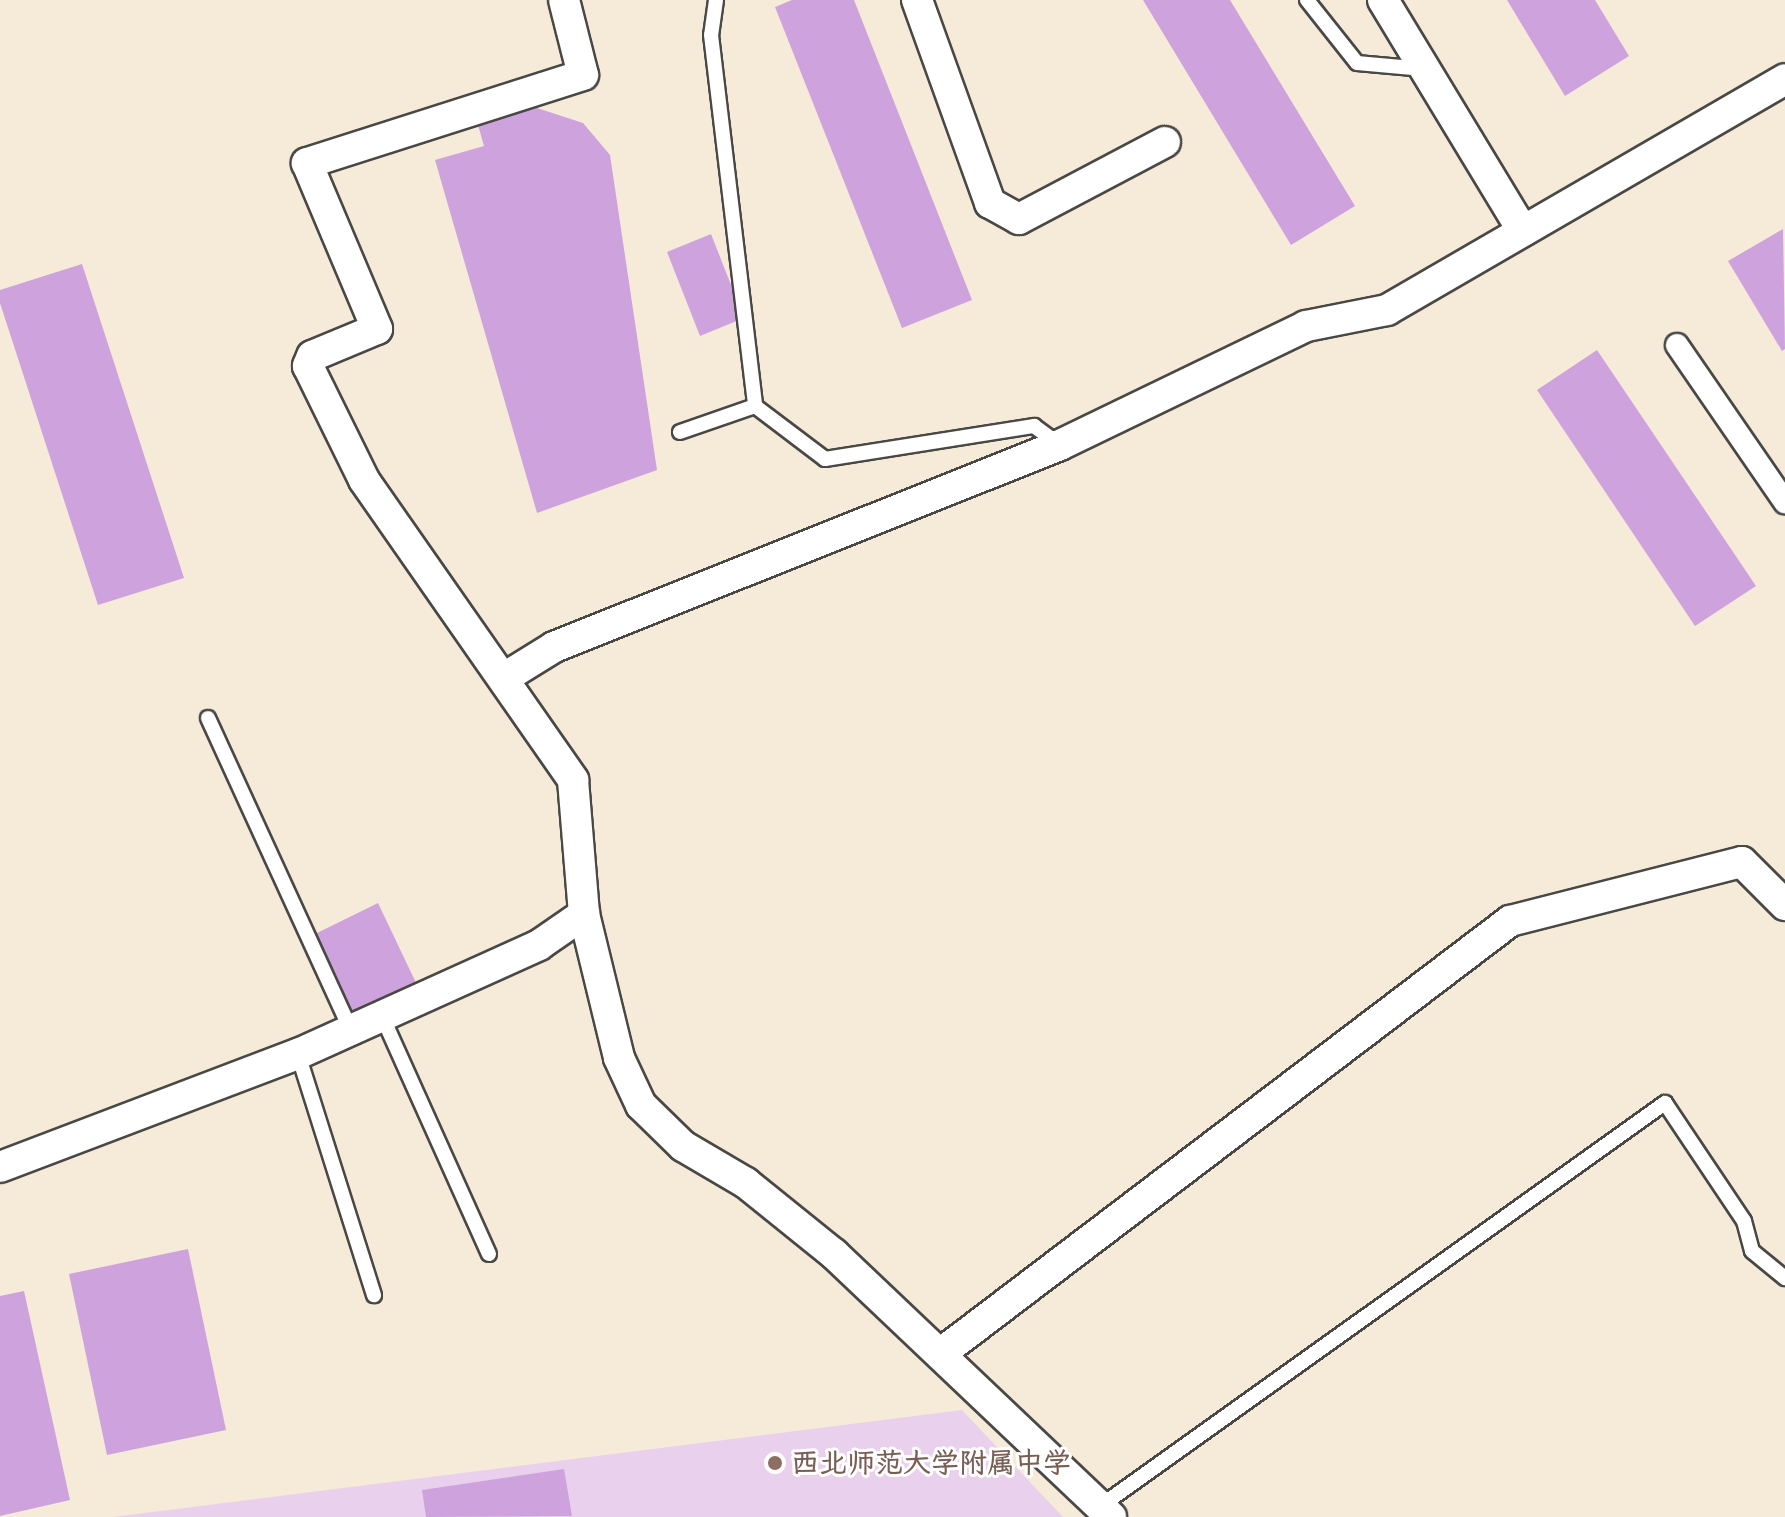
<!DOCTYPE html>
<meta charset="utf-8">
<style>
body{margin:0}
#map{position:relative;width:1785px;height:1517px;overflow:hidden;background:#f5ebd8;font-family:"Comic Neue","LXGW WenKai TC",sans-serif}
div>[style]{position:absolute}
.built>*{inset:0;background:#e9d1ed}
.building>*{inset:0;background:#cea3dd}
.roads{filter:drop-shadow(2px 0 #494845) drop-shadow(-2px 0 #494845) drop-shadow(0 2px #494845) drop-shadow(0 -2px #494845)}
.service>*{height:14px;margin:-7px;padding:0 7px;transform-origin:7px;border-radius:7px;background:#fff}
.pedestrian>*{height:22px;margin:-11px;padding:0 11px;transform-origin:11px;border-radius:11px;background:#fff}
.minor>*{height:30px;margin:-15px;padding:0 15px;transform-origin:15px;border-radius:15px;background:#fff}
.dots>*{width:22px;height:22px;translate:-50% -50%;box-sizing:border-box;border:4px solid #fff;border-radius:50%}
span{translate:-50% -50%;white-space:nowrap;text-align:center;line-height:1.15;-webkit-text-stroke:6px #fff;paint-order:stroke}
.education-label{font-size:28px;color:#785e54;font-weight:700}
.left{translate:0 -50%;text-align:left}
</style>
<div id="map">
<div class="built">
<i style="clip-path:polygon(962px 1410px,1063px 1517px,113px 1517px)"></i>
</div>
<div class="building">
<i style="clip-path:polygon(792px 0,854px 0,972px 300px,902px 328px,775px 7px)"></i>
<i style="clip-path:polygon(1143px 0,1230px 0,1355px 206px,1291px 245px)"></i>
<i style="clip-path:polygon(1507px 0,1595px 0,1629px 56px,1565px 96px)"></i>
<i style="clip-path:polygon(537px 108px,583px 123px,610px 155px,657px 470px,537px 513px,435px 160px,484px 146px,478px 125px)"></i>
<i style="clip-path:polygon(1783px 229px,1785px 349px,1782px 351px,1728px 261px)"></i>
<i style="clip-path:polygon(711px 234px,744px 318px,700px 336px,667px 252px)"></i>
<i style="clip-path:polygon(82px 264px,184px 578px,98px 605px,0 303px,0 290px)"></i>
<i style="clip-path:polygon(1597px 350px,1756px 586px,1695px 626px,1537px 390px)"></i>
<i style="clip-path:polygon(378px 903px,418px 987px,353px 1018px,313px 935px)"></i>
<i style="clip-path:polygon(188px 1249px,226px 1430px,107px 1455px,69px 1274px)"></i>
<i style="clip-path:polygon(24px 1291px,70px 1500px,0 1516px,0 1296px)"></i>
<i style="clip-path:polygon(564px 1469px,572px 1516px,426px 1517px,422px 1490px)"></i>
</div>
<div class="roads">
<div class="service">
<i style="left:716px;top:0;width:35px;rotate:98deg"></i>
<i style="left:711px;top:35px;width:374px;rotate:83.2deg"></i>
<i style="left:755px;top:406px;width:88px;rotate:37.1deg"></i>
<i style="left:825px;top:459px;width:212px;rotate:-9deg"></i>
<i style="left:1034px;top:426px;width:32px;rotate:36deg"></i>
<i style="left:1307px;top:0;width:80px;rotate:51.6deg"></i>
<i style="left:1357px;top:63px;width:67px;rotate:5.1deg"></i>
<i style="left:680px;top:432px;width:79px;rotate:-19.1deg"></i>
<i style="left:208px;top:718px;width:343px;rotate:65.4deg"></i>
<i style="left:382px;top:1016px;width:261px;rotate:65.8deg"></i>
<i style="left:298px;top:1054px;width:253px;rotate:72.5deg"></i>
<i style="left:1102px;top:1505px;width:692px;rotate:-35.53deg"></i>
<i style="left:1665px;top:1103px;width:142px;rotate:56.2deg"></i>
<i style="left:1744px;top:1221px;width:31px;rotate:75deg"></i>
<i style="left:1752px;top:1251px;width:43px;rotate:39.3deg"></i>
</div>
<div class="pedestrian">
<i style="left:1677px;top:345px;width:191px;rotate:55.5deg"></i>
</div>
<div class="minor">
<i style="left:564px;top:0;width:77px;rotate:75.8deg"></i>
<i style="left:583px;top:75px;width:290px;rotate:162.3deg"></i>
<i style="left:307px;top:163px;width:180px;rotate:67.1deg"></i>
<i style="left:377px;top:329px;width:70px;rotate:157.4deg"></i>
<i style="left:312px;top:356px;width:11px;rotate:112deg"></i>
<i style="left:308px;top:366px;width:127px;rotate:63.8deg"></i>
<i style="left:364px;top:480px;width:366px;rotate:55.1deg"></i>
<i style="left:573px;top:780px;width:134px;rotate:85.3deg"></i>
<i style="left:584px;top:914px;width:148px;rotate:76.3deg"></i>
<i style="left:619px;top:1058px;width:52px;rotate:64.9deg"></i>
<i style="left:641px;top:1105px;width:59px;rotate:44.3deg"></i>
<i style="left:683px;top:1146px;width:73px;rotate:30.4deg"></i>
<i style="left:746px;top:1183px;width:113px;rotate:38.9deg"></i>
<i style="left:834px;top:1254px;width:382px;rotate:43.5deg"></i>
<i style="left:917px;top:0;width:216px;rotate:70.2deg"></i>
<i style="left:990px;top:203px;width:33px;rotate:29deg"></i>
<i style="left:1019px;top:219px;width:165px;rotate:-27.8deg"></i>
<i style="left:1383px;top:0;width:270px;rotate:58.8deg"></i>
<i style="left:504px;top:678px;width:59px;rotate:-31.8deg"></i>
<i style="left:554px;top:647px;width:545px;rotate:-21.76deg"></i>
<i style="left:1060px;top:445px;width:273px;rotate:-25.8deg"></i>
<i style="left:1306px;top:326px;width:83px;rotate:-11.2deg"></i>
<i style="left:1387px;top:310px;width:460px;rotate:-30.1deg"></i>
<i style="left:0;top:1167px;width:319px;rotate:-20.8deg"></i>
<i style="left:298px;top:1054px;width:265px;rotate:-24.3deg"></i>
<i style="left:539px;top:945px;width:55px;rotate:-34.6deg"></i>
<i style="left:940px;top:1354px;width:716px;rotate:-37.22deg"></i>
<i style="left:1510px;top:921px;width:239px;rotate:-14.3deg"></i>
<i style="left:1742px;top:862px;width:61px;rotate:45deg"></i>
</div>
</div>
<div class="dots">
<i style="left:775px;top:1463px;background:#8d6e63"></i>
</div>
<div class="education-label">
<span class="left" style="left:791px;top:1463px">西北师范大学附属中学</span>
</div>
</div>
